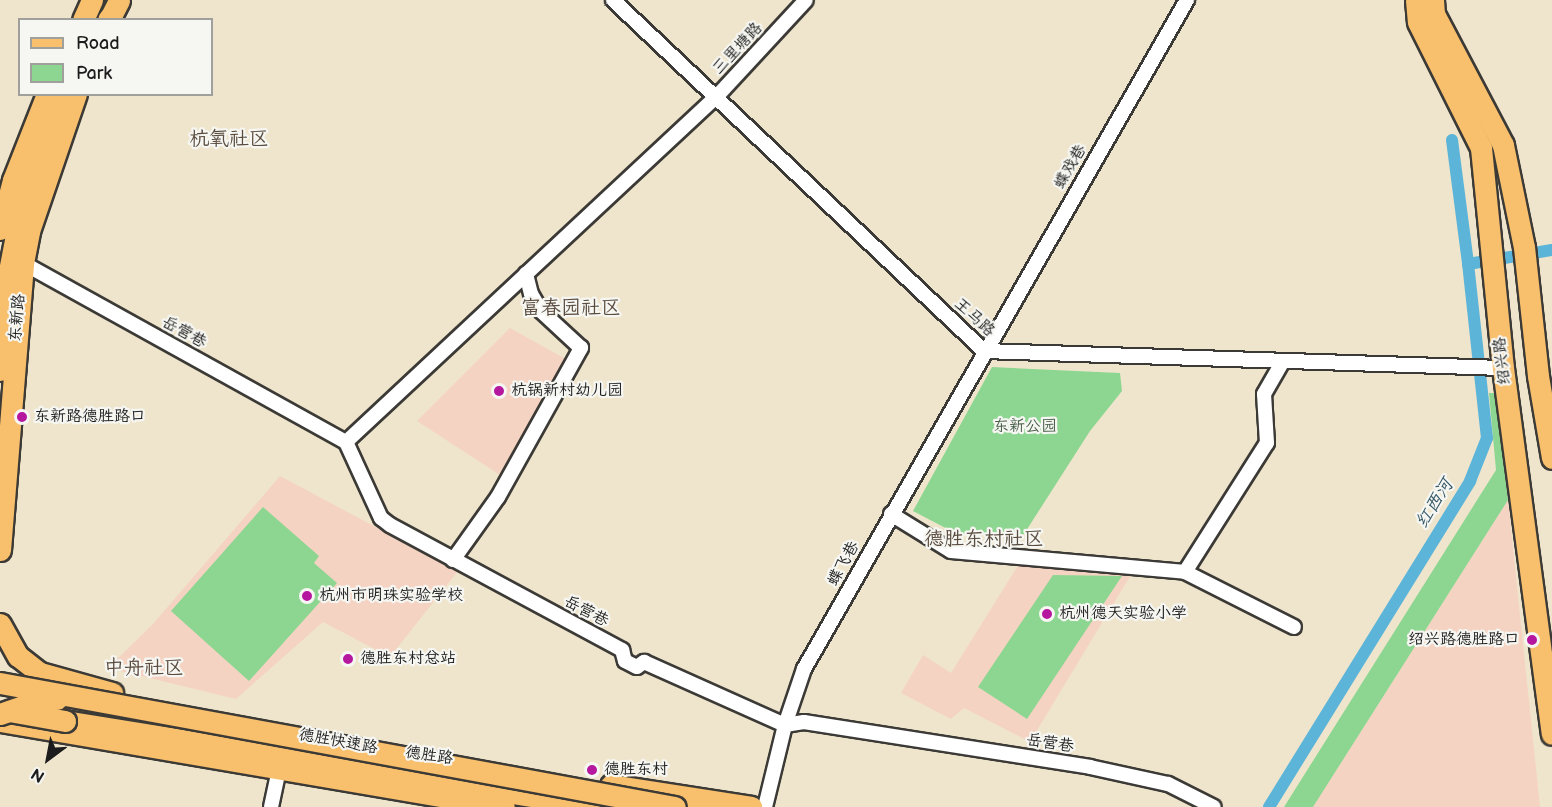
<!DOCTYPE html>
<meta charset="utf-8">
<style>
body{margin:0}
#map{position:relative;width:1552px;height:807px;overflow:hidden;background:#efe5cc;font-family:"Balsamiq Sans","LXGW WenKai TC",sans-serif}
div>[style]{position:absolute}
.built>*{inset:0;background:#f5d3c2}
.green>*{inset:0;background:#8dd691}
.canal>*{height:12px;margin:-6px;padding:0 6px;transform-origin:6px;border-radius:6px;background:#5cb4d9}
.roads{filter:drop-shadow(2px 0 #3c3a36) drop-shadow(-2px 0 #3c3a36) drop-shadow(0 2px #3c3a36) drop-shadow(0 -2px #3c3a36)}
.minor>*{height:14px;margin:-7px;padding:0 7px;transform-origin:7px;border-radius:7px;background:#fff}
.primary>*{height:21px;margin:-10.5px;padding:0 10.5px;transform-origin:10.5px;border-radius:10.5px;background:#f8bf6c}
.trunk>*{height:21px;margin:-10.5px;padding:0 10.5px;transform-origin:10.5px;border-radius:10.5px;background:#f8bf6c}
.bridges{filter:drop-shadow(2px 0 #3c3a36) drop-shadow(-2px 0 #3c3a36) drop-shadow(0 2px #3c3a36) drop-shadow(0 -2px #3c3a36)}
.trunk-bridge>*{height:21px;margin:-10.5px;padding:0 10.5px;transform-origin:10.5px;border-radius:10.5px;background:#f8bf6c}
.dots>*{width:16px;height:16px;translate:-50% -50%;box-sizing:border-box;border:3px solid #f6f6f2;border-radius:50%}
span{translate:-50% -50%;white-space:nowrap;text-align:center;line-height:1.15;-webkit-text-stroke:4.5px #f6f6f2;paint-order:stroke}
.street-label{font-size:16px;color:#1c1c1c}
.poi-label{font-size:16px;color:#1c1c1c}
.left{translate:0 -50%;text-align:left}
.right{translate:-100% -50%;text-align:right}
.park-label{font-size:16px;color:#445d45}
.water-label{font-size:18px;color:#365968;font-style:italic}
.quarter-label{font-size:20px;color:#5a4c3f}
.legend{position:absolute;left:18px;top:18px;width:195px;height:78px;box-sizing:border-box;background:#f6f6f2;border:2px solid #9f9f9c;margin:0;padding:8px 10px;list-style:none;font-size:18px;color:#1c1c1c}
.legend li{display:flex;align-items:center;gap:12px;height:30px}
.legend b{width:30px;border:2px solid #9f9f9c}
.north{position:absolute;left:18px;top:729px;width:60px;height:60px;-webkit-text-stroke:4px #f6f6f2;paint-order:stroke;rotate:212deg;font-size:16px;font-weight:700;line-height:24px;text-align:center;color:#1c1c1c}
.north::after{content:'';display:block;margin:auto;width:21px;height:27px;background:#1c1c1c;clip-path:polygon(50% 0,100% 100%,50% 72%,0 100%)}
</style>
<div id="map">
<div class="built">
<i style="clip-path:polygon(510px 328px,569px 361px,500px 475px,417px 421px)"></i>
<i style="clip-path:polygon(280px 476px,458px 571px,390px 657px,323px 622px,236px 699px,108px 668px,153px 624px)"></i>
<i style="clip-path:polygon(1508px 500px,1540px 807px,1313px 807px)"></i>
<i style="clip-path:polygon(1019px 564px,1132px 573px,1030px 742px,964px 708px,951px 719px,901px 693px,923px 655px,951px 673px)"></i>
</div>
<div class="green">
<i style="clip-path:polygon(992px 367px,1120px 373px,1122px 391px,1090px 431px,1024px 534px,957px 534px,913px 511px)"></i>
<i style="clip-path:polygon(1489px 393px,1496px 393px,1508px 500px,1313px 807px,1284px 807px,1496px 470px)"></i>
<i style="clip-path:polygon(263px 507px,319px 556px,314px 563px,337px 583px,249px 681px,171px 611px)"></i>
<i style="clip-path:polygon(1053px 575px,1122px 576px,1027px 719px,978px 687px)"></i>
</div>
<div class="canal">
<i style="left:1452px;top:140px;width:125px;rotate:82.6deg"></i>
<i style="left:1269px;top:807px;width:383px;rotate:-58.3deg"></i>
<i style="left:1470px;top:481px;width:46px;rotate:-68.4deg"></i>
<i style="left:1487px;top:438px;width:175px;rotate:-96.2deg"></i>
<i style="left:1468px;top:264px;width:85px;rotate:-9.5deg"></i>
</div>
<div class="roads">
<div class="minor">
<i style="left:613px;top:0;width:511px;rotate:43.41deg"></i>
<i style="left:984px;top:351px;width:519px;rotate:1.88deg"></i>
<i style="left:23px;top:263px;width:369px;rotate:29deg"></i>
<i style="left:346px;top:442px;width:84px;rotate:65.3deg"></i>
<i style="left:381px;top:518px;width:11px;rotate:38deg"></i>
<i style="left:390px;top:525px;width:264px;rotate:28.3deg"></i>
<i style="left:622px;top:650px;width:11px;rotate:75deg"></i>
<i style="left:625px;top:661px;width:13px;rotate:27deg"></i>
<i style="left:637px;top:667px;width:9px;rotate:-36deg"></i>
<i style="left:644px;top:662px;width:154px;rotate:24.1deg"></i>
<i style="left:785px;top:725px;width:19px;rotate:-9deg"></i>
<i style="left:804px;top:722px;width:290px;rotate:8.9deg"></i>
<i style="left:1090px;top:767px;width:80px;rotate:12.3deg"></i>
<i style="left:1168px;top:784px;width:51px;rotate:26.6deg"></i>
<i style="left:346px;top:442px;width:509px;rotate:-43.01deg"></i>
<i style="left:718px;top:95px;width:129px;rotate:-47.2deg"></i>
<i style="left:891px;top:514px;width:70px;rotate:31.7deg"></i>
<i style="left:951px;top:551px;width:235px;rotate:5.1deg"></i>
<i style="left:1185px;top:572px;width:122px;rotate:26.8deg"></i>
<i style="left:453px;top:560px;width:77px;rotate:-54.5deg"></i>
<i style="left:498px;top:497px;width:171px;rotate:-60.9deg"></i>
<i style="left:581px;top:348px;width:54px;rotate:-137.2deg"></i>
<i style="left:541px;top:311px;width:20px;rotate:-120deg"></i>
<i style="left:531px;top:294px;width:21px;rotate:-104deg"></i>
<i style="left:1185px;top:572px;width:153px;rotate:-57.6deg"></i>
<i style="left:1267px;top:443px;width:49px;rotate:-93.5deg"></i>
<i style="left:1264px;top:394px;width:38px;rotate:-60deg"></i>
<i style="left:271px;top:807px;width:38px;rotate:-78deg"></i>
<i style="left:765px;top:807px;width:84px;rotate:-76.3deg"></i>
<i style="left:785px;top:725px;width:59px;rotate:-71.3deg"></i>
<i style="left:804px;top:669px;width:771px;rotate:-60.21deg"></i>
</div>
<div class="primary">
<i style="left:1416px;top:0;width:22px;rotate:85deg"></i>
<i style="left:1418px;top:22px;width:141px;rotate:63.4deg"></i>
<i style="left:1481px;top:148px;width:221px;rotate:84.3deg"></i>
<i style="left:1503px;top:368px;width:369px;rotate:82.4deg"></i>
<i style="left:1433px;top:0;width:14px;rotate:86deg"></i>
<i style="left:1434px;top:14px;width:148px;rotate:62.2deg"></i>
<i style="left:1503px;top:145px;width:104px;rotate:78.4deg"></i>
<i style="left:1524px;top:247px;width:130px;rotate:83.8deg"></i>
<i style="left:1538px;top:376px;width:83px;rotate:80.3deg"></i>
<i style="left:83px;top:20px;width:22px;rotate:-66deg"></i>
<i style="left:109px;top:20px;width:22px;rotate:-63deg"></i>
<i style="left:0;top:229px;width:51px;rotate:-75.1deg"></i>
<i style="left:13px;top:180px;width:92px;rotate:-68.4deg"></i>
<i style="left:0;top:550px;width:288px;rotate:-85.4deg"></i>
<i style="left:23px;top:263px;width:33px;rotate:-79deg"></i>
<i style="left:29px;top:231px;width:145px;rotate:-71.1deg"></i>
<i style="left:0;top:721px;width:511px;rotate:9.68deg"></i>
<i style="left:611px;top:785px;width:142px;rotate:8.9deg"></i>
</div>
<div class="trunk">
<i style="left:108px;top:20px;width:2px;rotate:-63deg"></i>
<i style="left:0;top:370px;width:99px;rotate:-84.8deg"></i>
<i style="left:9px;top:271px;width:63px;rotate:-79deg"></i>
<i style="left:21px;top:209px;width:121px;rotate:-71.3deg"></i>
<i style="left:0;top:624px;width:37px;rotate:61deg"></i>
<i style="left:18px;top:656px;width:28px;rotate:38deg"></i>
<i style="left:40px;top:673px;width:75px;rotate:15.5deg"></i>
<i style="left:65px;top:721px;width:541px;rotate:9.15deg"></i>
</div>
</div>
<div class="bridges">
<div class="trunk-bridge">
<i style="left:0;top:683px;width:686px;rotate:10.41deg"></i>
<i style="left:9px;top:711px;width:57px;rotate:10.1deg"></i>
<i style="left:0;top:714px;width:39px;rotate:-19deg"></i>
<i style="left:37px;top:701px;width:20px;rotate:-6deg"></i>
</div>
</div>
<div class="dots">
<i style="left:499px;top:391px;background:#b5179e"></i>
<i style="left:22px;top:417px;background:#b5179e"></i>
<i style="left:307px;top:596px;background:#b5179e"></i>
<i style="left:1047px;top:614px;background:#b5179e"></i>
<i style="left:1532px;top:640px;background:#b5179e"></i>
<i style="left:348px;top:659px;background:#b5179e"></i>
<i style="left:592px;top:770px;background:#b5179e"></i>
</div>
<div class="street-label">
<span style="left:738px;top:49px;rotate:-47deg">三里塘路</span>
<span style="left:1071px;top:167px;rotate:-60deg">蝶戏巷</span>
<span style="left:18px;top:318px;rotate:-85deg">东新路</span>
<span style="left:974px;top:318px;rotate:42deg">王马路</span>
<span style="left:184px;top:333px;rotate:29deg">岳营巷</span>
<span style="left:1503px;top:361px;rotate:-97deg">绍兴路</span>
<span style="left:844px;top:564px;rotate:-61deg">蝶飞巷</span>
<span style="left:586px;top:612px;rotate:28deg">岳营巷</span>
<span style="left:338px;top:742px;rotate:10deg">德胜快速路</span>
<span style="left:1050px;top:744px;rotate:9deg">岳营巷</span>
<span style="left:429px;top:756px;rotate:8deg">德胜路</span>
</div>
<div class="poi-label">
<span class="left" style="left:511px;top:391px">杭锅新村幼儿园</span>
<span class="left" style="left:34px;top:417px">东新路德胜路口</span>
<span class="left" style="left:319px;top:596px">杭州市明珠实验学校</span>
<span class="left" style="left:1059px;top:614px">杭州德天实验小学</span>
<span class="right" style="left:1520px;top:640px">绍兴路德胜路口</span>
<span class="left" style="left:360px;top:659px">德胜东村总站</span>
<span class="left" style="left:604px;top:770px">德胜东村</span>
</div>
<div class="park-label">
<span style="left:1025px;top:427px">东新公园</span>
</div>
<div class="water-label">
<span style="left:1435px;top:504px;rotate:-58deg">红西河</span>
</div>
<div class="quarter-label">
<span style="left:229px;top:139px">杭氧社区</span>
<span style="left:571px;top:308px">富春园社区</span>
<span style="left:984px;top:539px">德胜东村社区</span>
<span style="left:144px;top:668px">中舟社区</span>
</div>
<ul class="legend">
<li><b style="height:8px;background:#f8bf6c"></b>Road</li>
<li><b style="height:16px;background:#8dd691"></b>Park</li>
</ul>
<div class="north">N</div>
</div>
